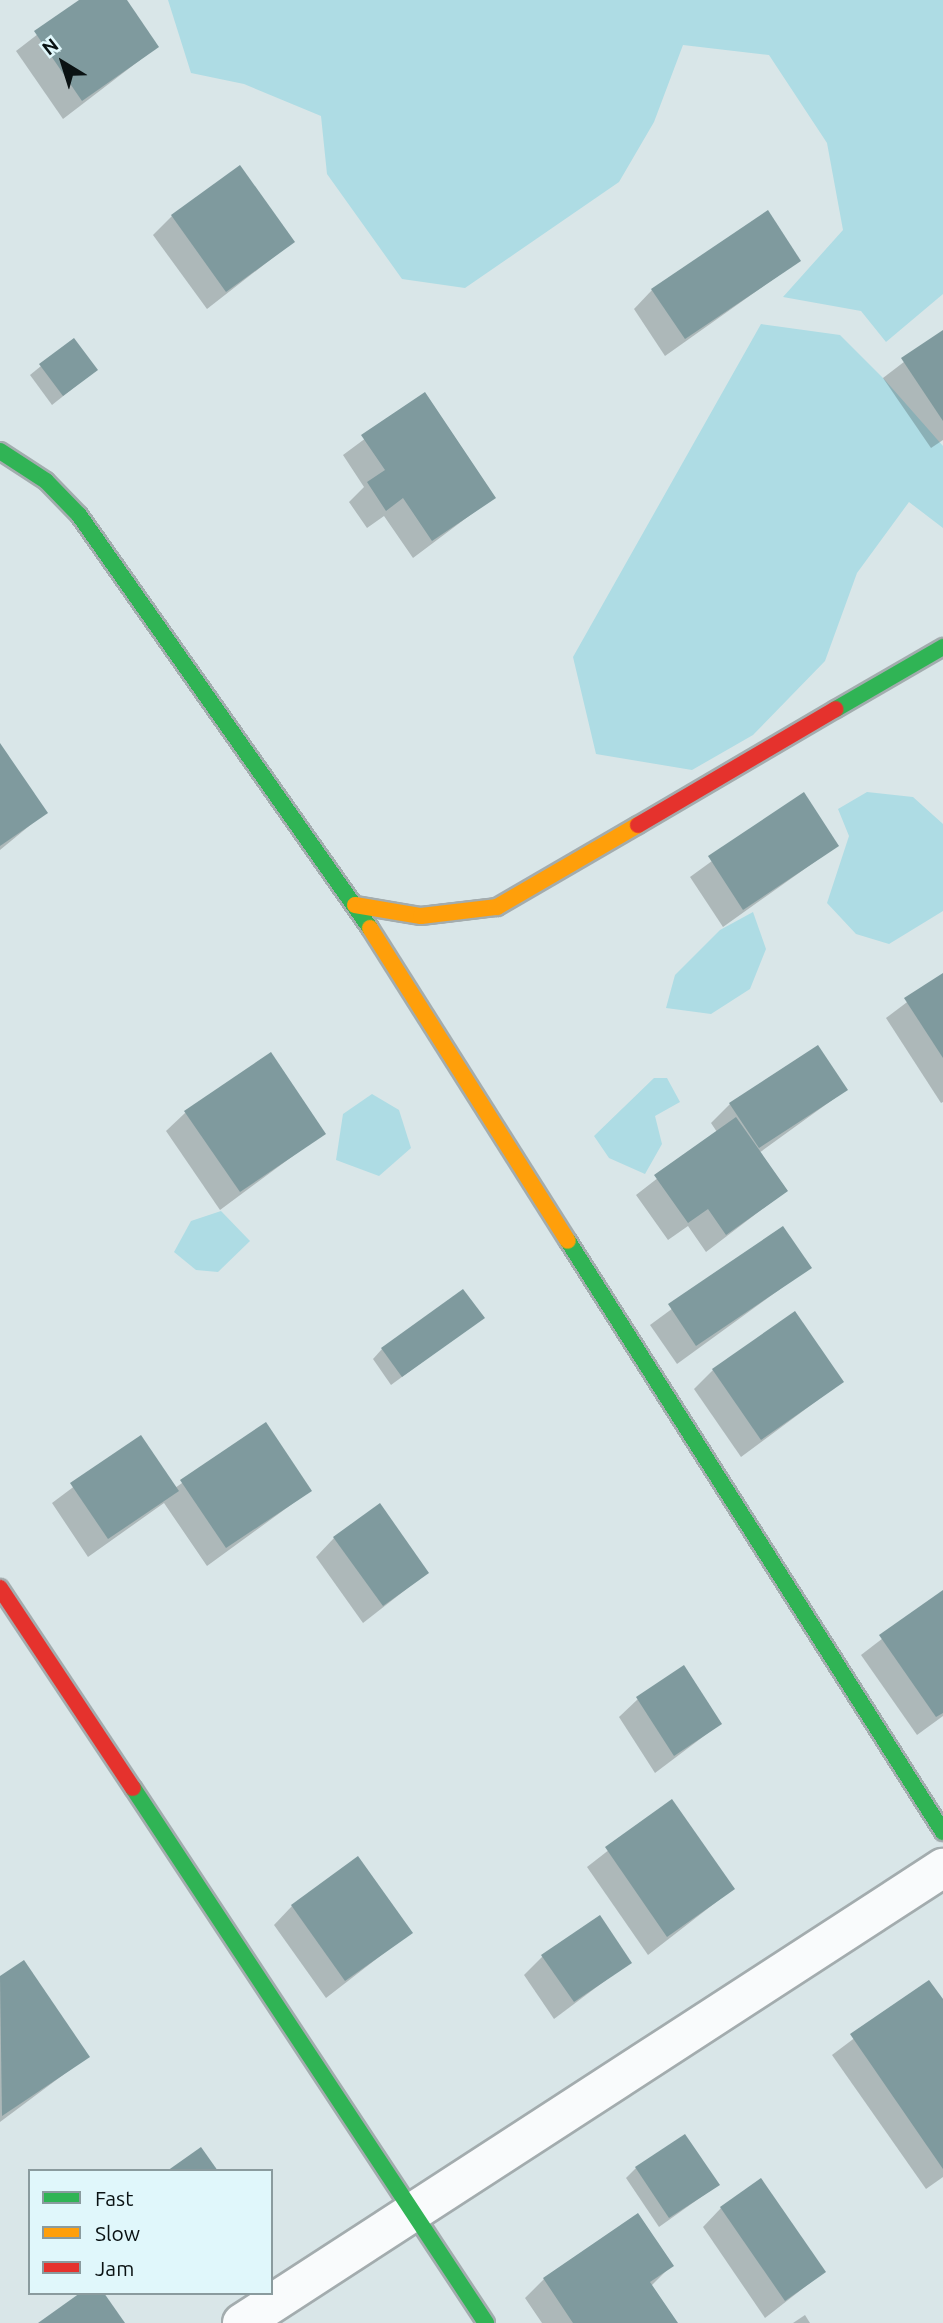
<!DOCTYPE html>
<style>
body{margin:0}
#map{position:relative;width:943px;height:2323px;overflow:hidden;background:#d9e6e8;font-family:Ubuntu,sans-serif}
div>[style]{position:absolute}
.green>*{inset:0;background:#aedce4}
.shadow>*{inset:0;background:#0003}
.building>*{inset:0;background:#7f9a9e}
.roads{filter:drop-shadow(2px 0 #a3acae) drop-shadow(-2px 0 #a3acae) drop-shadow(0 2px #a3acae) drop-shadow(0 -2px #a3acae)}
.street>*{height:38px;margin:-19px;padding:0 19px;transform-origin:19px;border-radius:19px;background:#f9fbfc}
.fast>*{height:16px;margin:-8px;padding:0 8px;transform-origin:8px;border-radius:8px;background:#30b455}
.slow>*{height:16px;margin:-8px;padding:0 8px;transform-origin:8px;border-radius:8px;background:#ff9f0a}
.jam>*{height:16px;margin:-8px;padding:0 8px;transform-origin:8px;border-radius:8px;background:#e5322d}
span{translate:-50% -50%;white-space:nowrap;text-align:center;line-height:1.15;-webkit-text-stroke:7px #e0f7fb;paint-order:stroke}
.legend{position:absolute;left:28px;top:2169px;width:245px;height:126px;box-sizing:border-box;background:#e0f7fb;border:2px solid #8a9b9e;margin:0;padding:9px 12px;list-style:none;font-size:21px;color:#0a1213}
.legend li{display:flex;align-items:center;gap:14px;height:35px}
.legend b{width:35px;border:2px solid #8a9b9e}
.north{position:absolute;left:28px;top:28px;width:70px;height:70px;-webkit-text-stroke:5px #e0f7fb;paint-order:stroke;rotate:322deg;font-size:19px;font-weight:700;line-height:28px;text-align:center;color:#0a1213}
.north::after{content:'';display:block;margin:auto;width:24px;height:32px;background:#0a1213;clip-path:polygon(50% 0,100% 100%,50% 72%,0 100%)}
</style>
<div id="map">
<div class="green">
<i style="clip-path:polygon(168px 0,943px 0,943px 294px,886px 342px,861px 311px,783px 297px,843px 230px,827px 143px,769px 55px,683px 45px,654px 122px,619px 182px,465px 288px,402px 279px,327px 174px,321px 116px,244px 84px,191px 73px)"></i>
<i style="clip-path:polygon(761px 324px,840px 335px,884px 379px,943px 446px,943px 528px,909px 502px,857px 573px,825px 661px,753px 735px,692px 770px,596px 754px,573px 657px)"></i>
<i style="clip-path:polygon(867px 792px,913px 797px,943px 824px,943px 911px,889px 944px,856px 934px,827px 903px,849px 836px,838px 809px)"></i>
<i style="clip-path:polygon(753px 912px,766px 949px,750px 989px,711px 1014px,666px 1008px,675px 975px,720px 930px)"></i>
<i style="clip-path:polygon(654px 1078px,667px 1078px,680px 1102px,655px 1116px,662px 1144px,645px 1174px,609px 1158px,594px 1136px)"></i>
<i style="clip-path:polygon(372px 1094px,399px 1110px,411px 1148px,379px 1176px,336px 1160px,343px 1114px)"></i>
<i style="clip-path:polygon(221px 1211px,250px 1241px,218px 1272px,196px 1270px,174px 1252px,191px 1221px)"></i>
</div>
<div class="shadow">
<i style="clip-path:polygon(82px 0,125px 0,157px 47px,63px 119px,16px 51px)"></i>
<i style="clip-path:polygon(172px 216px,293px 242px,207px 309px,153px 235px)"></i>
<i style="clip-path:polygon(799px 261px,665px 356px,634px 309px,652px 290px)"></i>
<i style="clip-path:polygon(943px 332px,943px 440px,931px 448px,883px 378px)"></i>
<i style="clip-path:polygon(73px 340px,96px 370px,52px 405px,30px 375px)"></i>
<i style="clip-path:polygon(424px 395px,493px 498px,413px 558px,384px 516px,367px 528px,349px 502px,364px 487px,343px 455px)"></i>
<i style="clip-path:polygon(0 747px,45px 813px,0 850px)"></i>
<i style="clip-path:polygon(803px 795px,837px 846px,723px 927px,690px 877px)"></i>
<i style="clip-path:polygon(943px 975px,943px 1102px,941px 1103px,886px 1018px)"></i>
<i style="clip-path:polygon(846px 1090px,759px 1153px,786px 1191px,706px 1252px,688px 1226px,668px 1240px,636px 1195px,717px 1132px,711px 1123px,730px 1104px)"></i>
<i style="clip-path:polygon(185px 1113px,324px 1133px,220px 1210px,166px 1131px)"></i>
<i style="clip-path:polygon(782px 1228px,809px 1268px,677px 1364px,650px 1325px)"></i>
<i style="clip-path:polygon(482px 1318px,391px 1385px,373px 1359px,382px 1349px)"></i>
<i style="clip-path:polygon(713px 1370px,842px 1382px,741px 1457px,694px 1389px)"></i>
<i style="clip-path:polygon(265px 1424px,310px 1491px,207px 1566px,164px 1503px,88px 1557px,52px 1503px,140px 1437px,175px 1488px)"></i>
<i style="clip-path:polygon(334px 1538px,427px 1573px,363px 1623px,316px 1557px)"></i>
<i style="clip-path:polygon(943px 1592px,943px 1716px,917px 1735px,861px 1655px)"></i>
<i style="clip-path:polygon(638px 1699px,720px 1724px,655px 1773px,619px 1717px)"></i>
<i style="clip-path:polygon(672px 1801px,733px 1889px,648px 1955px,587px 1867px)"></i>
<i style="clip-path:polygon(292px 1906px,410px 1933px,326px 1998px,274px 1925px)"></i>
<i style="clip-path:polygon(543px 1956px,630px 1962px,554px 2019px,524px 1975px)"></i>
<i style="clip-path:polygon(23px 1962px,87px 2057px,0 2122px,0 1978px)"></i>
<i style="clip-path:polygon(929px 1982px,943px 2002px,943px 2177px,926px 2189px,832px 2055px)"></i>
<i style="clip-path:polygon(636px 2168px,718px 2185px,659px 2227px,626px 2178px)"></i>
<i style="clip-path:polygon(721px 2208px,824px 2272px,765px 2318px,703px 2227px)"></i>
<i style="clip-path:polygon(671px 2266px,651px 2286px,676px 2323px,542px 2323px,525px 2298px,544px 2279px)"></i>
<i style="clip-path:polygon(805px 2315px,810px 2323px,793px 2323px)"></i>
</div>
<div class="building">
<i style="clip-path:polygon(79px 0,127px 0,159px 47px,82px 101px,34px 31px)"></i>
<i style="clip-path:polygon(240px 165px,295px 242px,226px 292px,171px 215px)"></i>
<i style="clip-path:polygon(768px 210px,801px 261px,685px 339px,651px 289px)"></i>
<i style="clip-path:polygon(943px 330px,943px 421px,901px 358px)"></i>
<i style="clip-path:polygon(74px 338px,98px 370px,63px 396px,39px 364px)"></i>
<i style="clip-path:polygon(425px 392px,496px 498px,432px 541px,403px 498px,386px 511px,367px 482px,385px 470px,361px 435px)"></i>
<i style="clip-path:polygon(0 743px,48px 813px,0 846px)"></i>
<i style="clip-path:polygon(804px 792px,839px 846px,743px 910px,708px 856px)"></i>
<i style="clip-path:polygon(943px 973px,943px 1058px,904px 998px)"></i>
<i style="clip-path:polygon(818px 1045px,848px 1090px,759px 1148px,729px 1103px)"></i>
<i style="clip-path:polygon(271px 1052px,326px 1134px,240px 1192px,184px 1111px)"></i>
<i style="clip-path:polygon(736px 1117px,788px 1191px,726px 1235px,708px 1209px,688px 1223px,654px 1175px)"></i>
<i style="clip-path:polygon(783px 1226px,812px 1268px,696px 1346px,668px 1304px)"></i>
<i style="clip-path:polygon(463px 1289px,485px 1318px,402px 1377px,381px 1348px)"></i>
<i style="clip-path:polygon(795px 1311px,844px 1382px,761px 1440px,712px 1369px)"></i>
<i style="clip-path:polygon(266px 1422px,312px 1491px,226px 1548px,180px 1480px)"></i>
<i style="clip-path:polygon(141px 1435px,179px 1491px,108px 1539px,70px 1483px)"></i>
<i style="clip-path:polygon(380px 1503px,429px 1573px,383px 1606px,333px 1537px)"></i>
<i style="clip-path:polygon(943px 1590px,943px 1713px,936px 1717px,879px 1635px)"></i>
<i style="clip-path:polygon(684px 1665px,722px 1724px,674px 1756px,636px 1697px)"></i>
<i style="clip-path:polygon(672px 1799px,735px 1889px,667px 1937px,605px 1847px)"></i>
<i style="clip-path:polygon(358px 1856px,413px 1933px,345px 1981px,291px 1905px)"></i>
<i style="clip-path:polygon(600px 1915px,632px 1963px,574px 2002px,541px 1955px)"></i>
<i style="clip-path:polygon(24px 1960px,90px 2057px,2px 2116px,0 1976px)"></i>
<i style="clip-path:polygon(929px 1980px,943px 1999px,943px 2169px,850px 2034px)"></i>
<i style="clip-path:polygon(685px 2134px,720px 2185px,669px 2218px,635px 2167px)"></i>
<i style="clip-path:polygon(201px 2147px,218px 2171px,167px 2171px)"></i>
<i style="clip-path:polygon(761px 2178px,826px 2272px,785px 2301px,720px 2207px)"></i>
<i style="clip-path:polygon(638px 2213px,674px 2266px,650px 2282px,678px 2323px,573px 2323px,543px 2278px)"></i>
<i style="clip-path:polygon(80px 2293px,104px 2293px,125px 2323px,38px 2323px)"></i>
</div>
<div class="roads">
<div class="street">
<i style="left:242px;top:2323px;width:836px;rotate:-32.99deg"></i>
</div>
<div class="fast">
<i style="left:0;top:451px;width:55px;rotate:33.1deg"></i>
<i style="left:46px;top:481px;width:47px;rotate:45.9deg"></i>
<i style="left:79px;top:515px;width:505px;rotate:54.83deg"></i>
<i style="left:836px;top:709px;width:124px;rotate:-30.1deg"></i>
<i style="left:568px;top:1241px;width:700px;rotate:57.6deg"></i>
<i style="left:133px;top:1788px;width:641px;rotate:56.58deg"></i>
</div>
<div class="slow">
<i style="left:355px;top:905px;width:67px;rotate:9.5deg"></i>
<i style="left:421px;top:916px;width:77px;rotate:-6.8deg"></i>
<i style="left:497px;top:907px;width:163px;rotate:-30.2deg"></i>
<i style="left:370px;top:928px;width:370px;rotate:57.7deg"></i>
</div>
<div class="jam">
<i style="left:638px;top:825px;width:229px;rotate:-30.4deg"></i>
<i style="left:0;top:1588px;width:240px;rotate:56.4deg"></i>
</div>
</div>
<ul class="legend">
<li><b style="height:9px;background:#30b455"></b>Fast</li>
<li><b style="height:9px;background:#ff9f0a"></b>Slow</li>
<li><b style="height:9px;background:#e5322d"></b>Jam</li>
</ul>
<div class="north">N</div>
</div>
